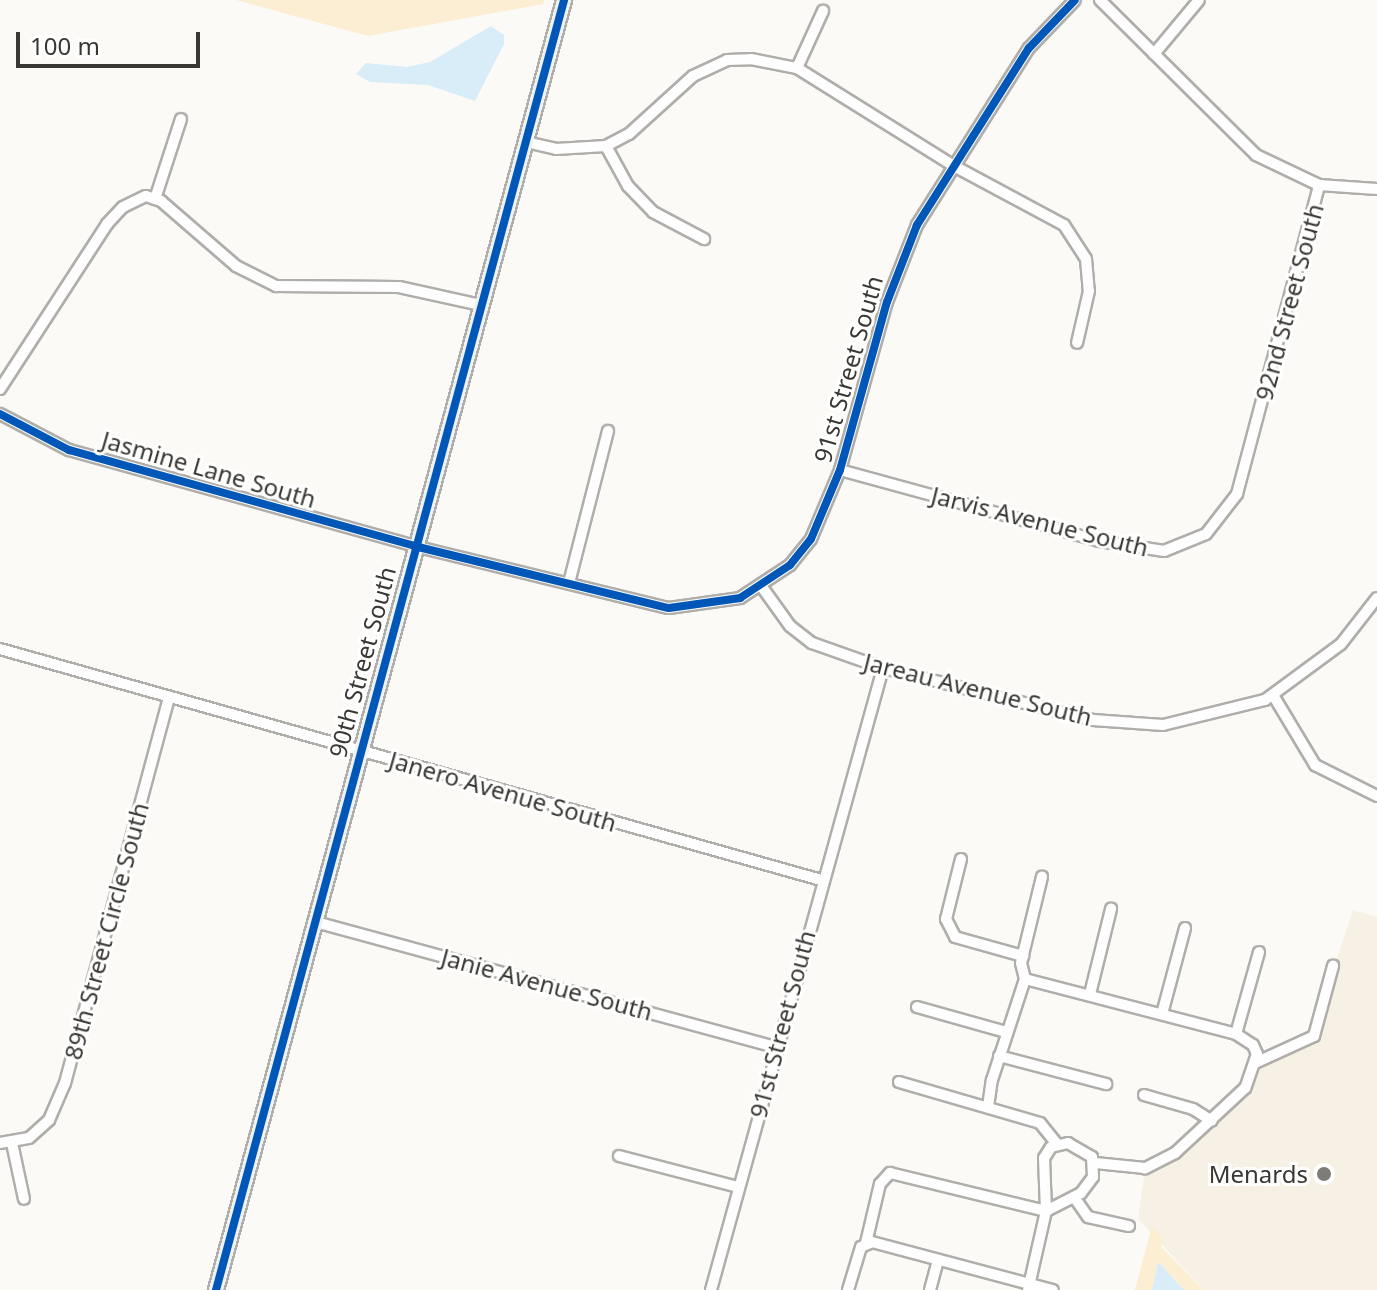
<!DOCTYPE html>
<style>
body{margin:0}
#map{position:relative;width:1377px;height:1290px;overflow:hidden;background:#fcfaf6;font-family:"Noto Sans",sans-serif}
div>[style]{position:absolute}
.built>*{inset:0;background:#f7f1e5}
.green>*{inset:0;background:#fbeed2}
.water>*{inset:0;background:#d8edf8}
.roads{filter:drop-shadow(2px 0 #b0aeab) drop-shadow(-2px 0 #b0aeab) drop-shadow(0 2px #b0aeab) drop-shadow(0 -2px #b0aeab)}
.street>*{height:10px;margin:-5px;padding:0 5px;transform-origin:5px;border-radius:5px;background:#fffefe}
.secondary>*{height:14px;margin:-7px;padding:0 7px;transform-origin:7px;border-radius:7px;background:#eef2f3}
.cycleway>*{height:8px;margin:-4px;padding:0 4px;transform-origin:4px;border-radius:4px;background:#0057b8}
.dots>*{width:22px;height:22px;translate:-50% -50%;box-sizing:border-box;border:4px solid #fff;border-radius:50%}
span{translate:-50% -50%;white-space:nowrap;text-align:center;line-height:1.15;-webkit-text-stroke:6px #fff;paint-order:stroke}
.street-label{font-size:24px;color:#3a3833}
.poi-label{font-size:24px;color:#3a3833}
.right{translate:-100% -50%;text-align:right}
.scale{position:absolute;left:16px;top:32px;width:184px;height:36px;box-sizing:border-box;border:4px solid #3a3833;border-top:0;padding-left:10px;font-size:24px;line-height:28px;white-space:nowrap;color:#3a3833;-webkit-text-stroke:6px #fff;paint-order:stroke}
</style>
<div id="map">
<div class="built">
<i style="clip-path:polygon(1353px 910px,1377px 917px,1377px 1290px,1204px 1290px,1138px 1219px,1145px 1168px,1175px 1153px,1245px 1088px,1255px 1063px,1309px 1043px)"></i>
</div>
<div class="green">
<i style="clip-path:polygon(236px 0,544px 0,543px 4px,368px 36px)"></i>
<i style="clip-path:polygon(1152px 1226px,1162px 1237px,1161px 1247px,1204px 1290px,1184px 1290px,1158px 1262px,1152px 1290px,1135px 1290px)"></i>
</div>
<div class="water">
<i style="clip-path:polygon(491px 26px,504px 35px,504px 44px,475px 101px,428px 85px,370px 82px,356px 74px,366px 63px,407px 67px,430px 62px)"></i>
<i style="clip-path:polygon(1158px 1262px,1184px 1290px,1152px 1290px)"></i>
</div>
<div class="roads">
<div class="street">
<i style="left:1100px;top:0;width:220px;rotate:44.8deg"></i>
<i style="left:1256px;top:155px;width:70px;rotate:25.5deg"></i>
<i style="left:1319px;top:185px;width:58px;rotate:3.9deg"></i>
<i style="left:1154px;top:54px;width:70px;rotate:-50.2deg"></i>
<i style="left:797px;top:68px;width:63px;rotate:-65.5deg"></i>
<i style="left:526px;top:142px;width:31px;rotate:13deg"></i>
<i style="left:556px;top:149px;width:50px;rotate:-3.4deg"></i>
<i style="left:606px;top:146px;width:26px;rotate:-28deg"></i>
<i style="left:629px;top:134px;width:86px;rotate:-42.2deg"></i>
<i style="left:693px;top:76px;width:38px;rotate:-25deg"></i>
<i style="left:727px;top:60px;width:24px;rotate:-2deg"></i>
<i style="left:751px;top:59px;width:47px;rotate:11.1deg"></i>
<i style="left:797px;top:68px;width:185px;rotate:32deg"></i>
<i style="left:954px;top:166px;width:125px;rotate:28.2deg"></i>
<i style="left:1064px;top:225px;width:40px;rotate:57.1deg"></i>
<i style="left:1086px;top:259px;width:32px;rotate:85deg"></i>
<i style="left:1089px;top:291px;width:53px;rotate:103deg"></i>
<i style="left:606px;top:146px;width:46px;rotate:61.2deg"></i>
<i style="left:628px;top:186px;width:36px;rotate:46deg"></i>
<i style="left:653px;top:212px;width:58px;rotate:27.9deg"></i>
<i style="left:155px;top:199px;width:84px;rotate:-72deg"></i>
<i style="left:0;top:389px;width:197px;rotate:-57deg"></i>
<i style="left:107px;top:224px;width:23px;rotate:-47deg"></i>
<i style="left:123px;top:207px;width:25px;rotate:-26deg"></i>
<i style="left:146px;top:196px;width:16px;rotate:18deg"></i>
<i style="left:161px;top:201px;width:99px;rotate:40.9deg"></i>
<i style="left:236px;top:266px;width:45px;rotate:26.6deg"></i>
<i style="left:276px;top:286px;width:123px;rotate:0.5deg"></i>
<i style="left:399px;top:287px;width:83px;rotate:12.5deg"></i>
<i style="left:0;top:414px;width:78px;rotate:27.6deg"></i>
<i style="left:69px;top:450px;width:358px;rotate:15.5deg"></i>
<i style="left:414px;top:546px;width:262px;rotate:13.7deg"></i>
<i style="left:669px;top:608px;width:72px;rotate:-8deg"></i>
<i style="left:740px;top:598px;width:60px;rotate:-33.4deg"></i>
<i style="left:790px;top:565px;width:33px;rotate:-51deg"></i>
<i style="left:811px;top:539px;width:75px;rotate:-67.2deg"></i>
<i style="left:840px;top:470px;width:174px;rotate:-74.4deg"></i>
<i style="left:887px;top:302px;width:83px;rotate:-68.7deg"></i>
<i style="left:917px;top:225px;width:209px;rotate:-57.7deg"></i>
<i style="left:1029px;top:48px;width:66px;rotate:-46.2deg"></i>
<i style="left:840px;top:470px;width:269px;rotate:15.3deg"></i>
<i style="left:1099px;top:541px;width:66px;rotate:8.7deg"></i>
<i style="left:1164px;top:551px;width:45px;rotate:-22deg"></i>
<i style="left:1206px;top:534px;width:51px;rotate:-52.2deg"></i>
<i style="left:1237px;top:494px;width:320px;rotate:-75.1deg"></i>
<i style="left:569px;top:583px;width:157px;rotate:-75.6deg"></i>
<i style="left:762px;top:587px;width:48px;rotate:54.3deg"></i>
<i style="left:790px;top:626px;width:28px;rotate:38deg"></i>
<i style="left:812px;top:643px;width:75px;rotate:19.4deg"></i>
<i style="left:883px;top:668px;width:216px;rotate:13.9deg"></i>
<i style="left:1093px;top:720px;width:70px;rotate:4.1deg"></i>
<i style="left:1163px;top:725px;width:105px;rotate:-13.8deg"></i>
<i style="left:1265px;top:700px;width:94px;rotate:-36.4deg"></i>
<i style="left:1341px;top:644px;width:58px;rotate:-52deg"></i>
<i style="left:0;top:649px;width:853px;rotate:15.71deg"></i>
<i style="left:1273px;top:695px;width:82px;rotate:59deg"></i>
<i style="left:1315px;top:765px;width:69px;rotate:26.6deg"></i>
<i style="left:961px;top:859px;width:62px;rotate:104deg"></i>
<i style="left:946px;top:919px;width:20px;rotate:63deg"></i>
<i style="left:955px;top:937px;width:71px;rotate:15.6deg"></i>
<i style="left:319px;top:923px;width:473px;rotate:15.2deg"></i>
<i style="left:1025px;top:979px;width:218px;rotate:14.6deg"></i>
<i style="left:1236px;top:1034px;width:20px;rotate:33deg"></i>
<i style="left:1253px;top:1045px;width:10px;rotate:66deg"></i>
<i style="left:1257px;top:1054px;width:36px;rotate:109deg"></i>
<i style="left:1245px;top:1088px;width:96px;rotate:137.1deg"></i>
<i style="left:1175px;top:1153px;width:34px;rotate:153deg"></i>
<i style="left:1145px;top:1168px;width:50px;rotate:-174.3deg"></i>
<i style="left:1090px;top:994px;width:88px;rotate:-76.1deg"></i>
<i style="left:917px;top:1007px;width:92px;rotate:15.7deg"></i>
<i style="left:1162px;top:1014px;width:89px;rotate:-75deg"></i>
<i style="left:1236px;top:1034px;width:85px;rotate:-74.3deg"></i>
<i style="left:999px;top:1056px;width:111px;rotate:14.7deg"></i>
<i style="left:1255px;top:1063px;width:65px;rotate:-24.6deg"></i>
<i style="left:1314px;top:1036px;width:73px;rotate:-74.8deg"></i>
<i style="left:899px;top:1082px;width:147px;rotate:16.2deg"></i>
<i style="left:1040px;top:1123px;width:27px;rotate:51deg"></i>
<i style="left:1144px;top:1095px;width:51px;rotate:15.9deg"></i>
<i style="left:1193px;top:1109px;width:22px;rotate:32deg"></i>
<i style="left:988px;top:1107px;width:27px;rotate:-82deg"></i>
<i style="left:992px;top:1080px;width:106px;rotate:-71.9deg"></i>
<i style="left:1025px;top:979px;width:16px;rotate:-104deg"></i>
<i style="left:1021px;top:963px;width:89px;rotate:-76.3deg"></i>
<i style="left:0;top:1143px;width:29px;rotate:-10deg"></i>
<i style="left:29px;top:1138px;width:27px;rotate:-42deg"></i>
<i style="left:49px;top:1120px;width:40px;rotate:-66.6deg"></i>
<i style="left:65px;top:1083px;width:400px;rotate:-74.9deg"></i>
<i style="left:12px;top:1143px;width:57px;rotate:77.9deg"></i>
<i style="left:619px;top:1156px;width:123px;rotate:14.6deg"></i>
<i style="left:1074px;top:1197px;width:24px;rotate:55deg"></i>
<i style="left:1088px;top:1217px;width:42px;rotate:12.4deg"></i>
<i style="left:866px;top:1243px;width:61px;rotate:-76.7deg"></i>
<i style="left:880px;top:1184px;width:15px;rotate:-48deg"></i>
<i style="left:890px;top:1173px;width:161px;rotate:13.7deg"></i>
<i style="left:1046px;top:1211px;width:39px;rotate:-27deg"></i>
<i style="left:1081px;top:1193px;width:20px;rotate:-53deg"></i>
<i style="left:1093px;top:1177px;width:20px;rotate:-93deg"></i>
<i style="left:1092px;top:1157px;width:28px;rotate:-150deg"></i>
<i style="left:1068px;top:1143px;width:17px;rotate:167deg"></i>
<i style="left:1051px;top:1147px;width:13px;rotate:122deg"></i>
<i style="left:1044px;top:1158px;width:53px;rotate:87.8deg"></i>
<i style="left:1046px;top:1211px;width:81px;rotate:102.8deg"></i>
<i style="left:711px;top:1290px;width:645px;rotate:-74.54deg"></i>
<i style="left:848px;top:1290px;width:45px;rotate:-73.2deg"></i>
<i style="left:861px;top:1247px;width:12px;rotate:-24deg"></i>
<i style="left:872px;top:1242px;width:187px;rotate:14.9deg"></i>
<i style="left:930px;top:1290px;width:30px;rotate:-75deg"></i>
</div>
<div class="secondary">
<i style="left:216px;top:1290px;width:1336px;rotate:-74.9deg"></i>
</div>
</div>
<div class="cycleway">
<i style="left:0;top:414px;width:78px;rotate:27.6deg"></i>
<i style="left:69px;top:450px;width:358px;rotate:15.5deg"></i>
<i style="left:414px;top:546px;width:262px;rotate:13.7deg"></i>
<i style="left:669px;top:608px;width:72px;rotate:-8deg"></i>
<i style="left:740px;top:598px;width:60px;rotate:-33.4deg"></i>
<i style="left:790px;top:565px;width:33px;rotate:-51deg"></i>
<i style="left:811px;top:539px;width:75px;rotate:-67.2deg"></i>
<i style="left:840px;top:470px;width:174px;rotate:-74.4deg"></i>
<i style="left:887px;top:302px;width:83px;rotate:-68.7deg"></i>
<i style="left:917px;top:225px;width:209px;rotate:-57.7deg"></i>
<i style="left:1029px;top:48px;width:66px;rotate:-46.2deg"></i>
<i style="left:216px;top:1290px;width:1336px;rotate:-74.9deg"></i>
</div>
<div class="dots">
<i style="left:1324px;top:1174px;background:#7e7c77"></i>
</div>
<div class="street-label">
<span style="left:1289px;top:302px;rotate:-75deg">92nd Street South</span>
<span style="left:848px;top:369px;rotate:-74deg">91st Street South</span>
<span style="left:209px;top:469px;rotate:16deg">Jasmine Lane South</span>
<span style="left:1040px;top:521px;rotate:14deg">Jarvis Avenue South</span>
<span style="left:362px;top:662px;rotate:-75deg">90th Street South</span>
<span style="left:978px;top:689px;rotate:14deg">Jareau Avenue South</span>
<span style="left:503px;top:791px;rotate:16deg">Janero Avenue South</span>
<span style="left:106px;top:931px;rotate:-75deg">89th Street Circle South</span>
<span style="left:547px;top:984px;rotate:15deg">Janie Avenue South</span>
<span style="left:782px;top:1024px;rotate:-75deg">91st Street South</span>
</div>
<div class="poi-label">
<span class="right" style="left:1308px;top:1174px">Menards</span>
</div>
<div class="scale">100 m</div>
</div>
